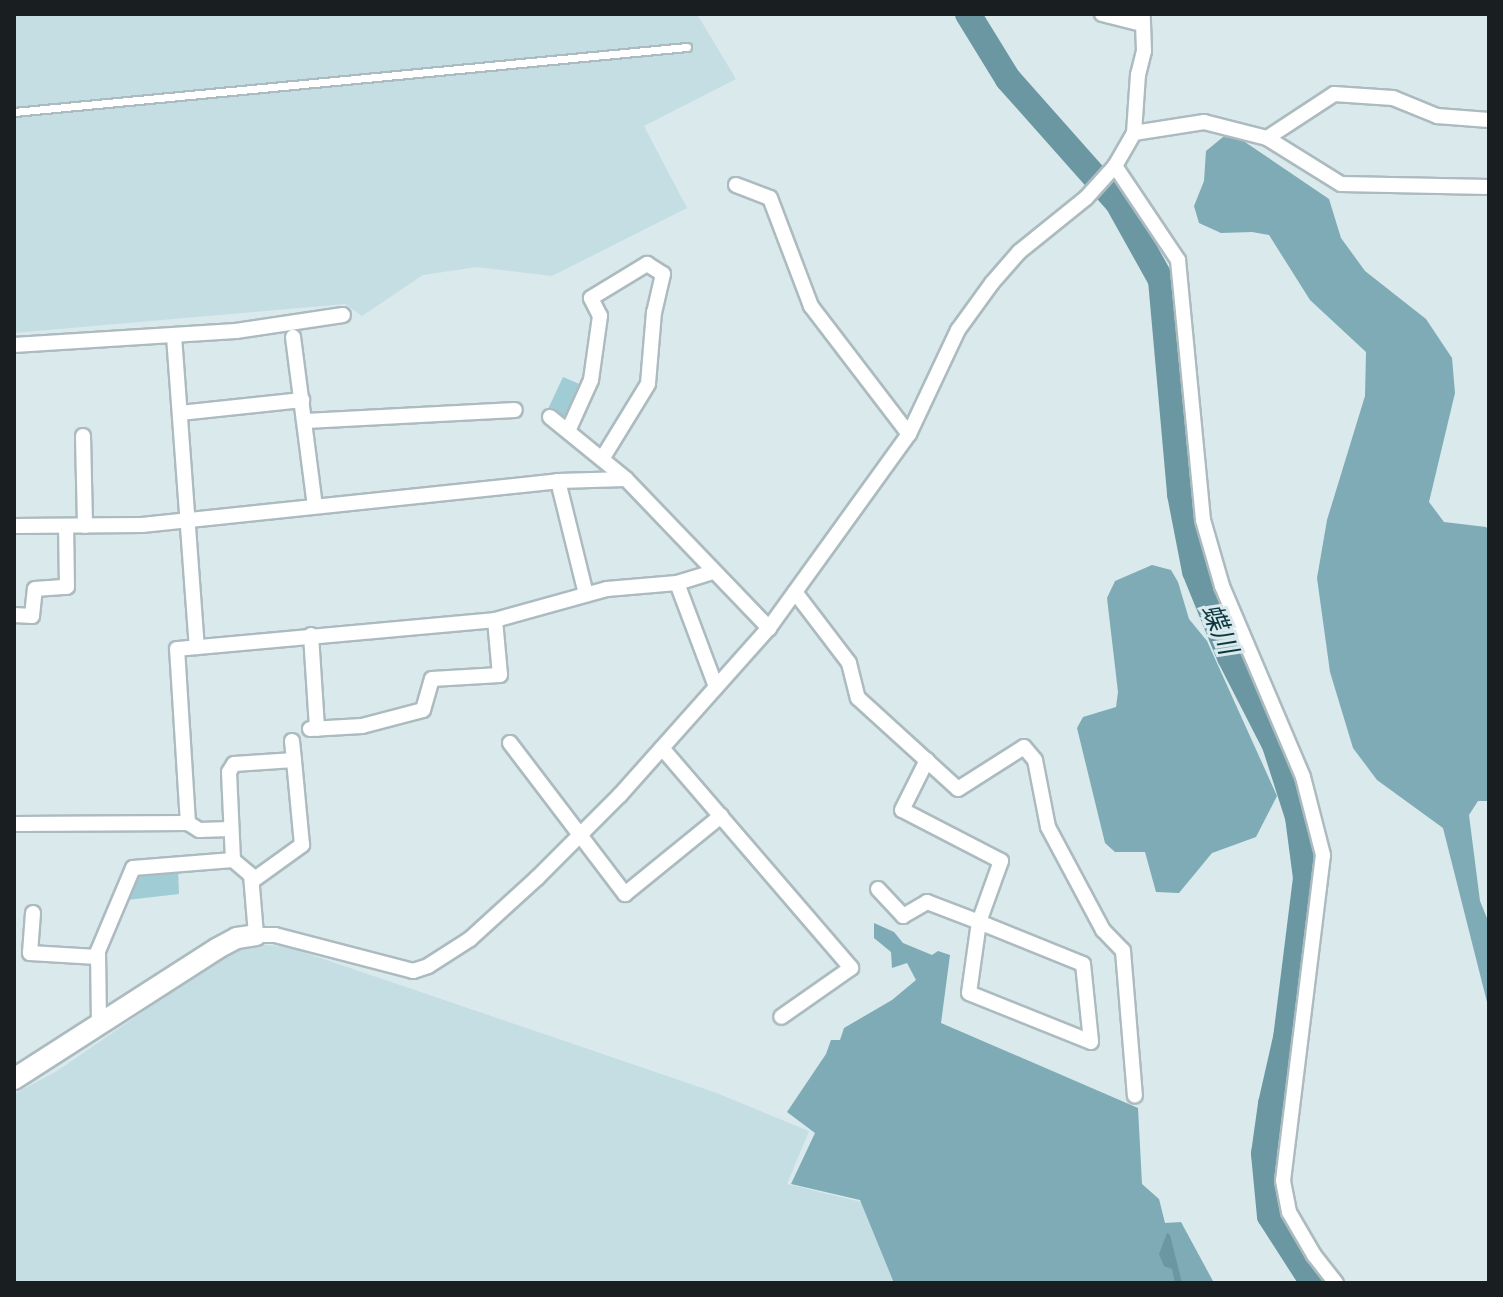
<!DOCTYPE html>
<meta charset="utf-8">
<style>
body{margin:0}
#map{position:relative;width:1503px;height:1297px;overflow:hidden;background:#d9e9ec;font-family:"DejaVu Sans","Noto Sans JP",sans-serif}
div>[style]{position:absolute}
.built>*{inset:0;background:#c5dee4}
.green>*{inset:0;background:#a0ccd6}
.forest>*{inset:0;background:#7eabb5}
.water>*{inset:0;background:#6a97a1}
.river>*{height:26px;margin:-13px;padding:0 13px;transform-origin:13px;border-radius:13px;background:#6a97a1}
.roads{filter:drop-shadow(2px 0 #acbbbf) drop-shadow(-2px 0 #acbbbf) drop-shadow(0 2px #acbbbf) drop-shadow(0 -2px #acbbbf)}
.lane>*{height:7px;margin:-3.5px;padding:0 3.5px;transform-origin:3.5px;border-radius:3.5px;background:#fff}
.street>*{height:14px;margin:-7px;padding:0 7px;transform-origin:7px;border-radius:7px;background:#fff}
.secondary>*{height:20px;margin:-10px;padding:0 10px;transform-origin:10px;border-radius:10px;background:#fff}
span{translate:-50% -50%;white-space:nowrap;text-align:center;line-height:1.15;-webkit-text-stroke:6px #d9e9ec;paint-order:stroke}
.water-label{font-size:26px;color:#0a373f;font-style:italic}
.frame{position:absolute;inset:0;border:16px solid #191f20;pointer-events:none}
</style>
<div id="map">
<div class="built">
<i style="clip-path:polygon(14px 14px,697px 14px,736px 79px,644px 126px,687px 208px,552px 276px,477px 267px,423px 275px,362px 316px,345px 304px,14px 333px)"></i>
<i style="clip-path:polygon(256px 944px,288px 947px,403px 986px,714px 1092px,809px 1131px,787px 1184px,861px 1202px,895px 1283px,14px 1283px,14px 1094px,57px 1071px,227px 954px)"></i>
</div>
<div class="green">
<i style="clip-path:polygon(563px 377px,584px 386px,570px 416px,562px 418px,548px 409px)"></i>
<i style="clip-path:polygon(178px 869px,179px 894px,127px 900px,138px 872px)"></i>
</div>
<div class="forest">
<i style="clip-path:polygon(1223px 137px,1239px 138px,1329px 199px,1341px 238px,1365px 271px,1426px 319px,1452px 358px,1455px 393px,1429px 502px,1444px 522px,1486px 527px,1489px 531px,1489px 801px,1478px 801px,1469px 815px,1480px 901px,1489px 923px,1489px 1010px,1443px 828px,1377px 780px,1353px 748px,1330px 672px,1317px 578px,1327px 520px,1365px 396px,1366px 352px,1310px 300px,1269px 235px,1252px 232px,1221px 233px,1199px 223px,1194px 206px,1204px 181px,1206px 151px)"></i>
<i style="clip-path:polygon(1152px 565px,1171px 570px,1178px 582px,1189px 619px,1207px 641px,1277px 796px,1256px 837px,1212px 853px,1179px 893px,1156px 892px,1145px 852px,1115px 852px,1105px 843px,1077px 728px,1083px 717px,1116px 707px,1118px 692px,1107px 598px,1115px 581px)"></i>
<i style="clip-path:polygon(874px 923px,894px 932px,903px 943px,932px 955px,938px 951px,950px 955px,941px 1023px,1138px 1108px,1142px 1184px,1159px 1199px,1165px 1223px,1181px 1222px,1214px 1283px,894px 1283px,860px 1200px,791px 1184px,815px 1133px,787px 1112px,826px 1054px,831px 1040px,840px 1040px,844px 1028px,892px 1000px,916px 980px,907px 963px,892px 968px,891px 952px,874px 938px)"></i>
</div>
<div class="water">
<i style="clip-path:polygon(1167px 1233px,1170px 1235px,1182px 1283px,1175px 1283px,1172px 1269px,1164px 1266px,1159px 1254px)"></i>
</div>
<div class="river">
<i style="left:968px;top:14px;width:76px;rotate:58.4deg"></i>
<i style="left:1008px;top:79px;width:166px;rotate:48.4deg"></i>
<i style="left:1118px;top:203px;width:88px;rotate:60.8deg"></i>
<i style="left:1161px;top:280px;width:215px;rotate:84.9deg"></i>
<i style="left:1180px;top:494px;width:78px;rotate:79deg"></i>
<i style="left:1195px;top:571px;width:93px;rotate:67.9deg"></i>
<i style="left:1230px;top:657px;width:99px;rotate:62.9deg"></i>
<i style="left:1275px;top:745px;width:76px;rotate:72.3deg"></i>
<i style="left:1298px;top:817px;width:62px;rotate:82.5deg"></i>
<i style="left:1306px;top:878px;width:161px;rotate:97.1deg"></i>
<i style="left:1286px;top:1038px;width:68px;rotate:102.8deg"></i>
<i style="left:1271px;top:1104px;width:50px;rotate:98deg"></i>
<i style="left:1264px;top:1154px;width:62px;rotate:84.5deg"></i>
<i style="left:1270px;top:1216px;width:80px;rotate:57.3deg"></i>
</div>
<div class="roads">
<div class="lane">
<i style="left:14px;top:112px;width:676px;rotate:-5.52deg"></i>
</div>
<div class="street">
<i style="left:1102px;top:14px;width:41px;rotate:14deg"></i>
<i style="left:1134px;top:133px;width:71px;rotate:-8.9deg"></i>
<i style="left:1204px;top:122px;width:65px;rotate:14.3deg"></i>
<i style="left:1267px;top:138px;width:87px;rotate:31.9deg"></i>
<i style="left:1341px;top:184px;width:148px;rotate:1.2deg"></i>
<i style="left:1267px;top:138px;width:80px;rotate:-33.3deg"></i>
<i style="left:1334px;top:94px;width:59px;rotate:3.9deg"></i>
<i style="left:1393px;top:98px;width:48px;rotate:22.2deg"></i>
<i style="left:1437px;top:116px;width:52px;rotate:4.4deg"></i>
<i style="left:1115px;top:166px;width:113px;rotate:56.2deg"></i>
<i style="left:1178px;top:260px;width:261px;rotate:84.5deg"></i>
<i style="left:1203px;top:520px;width:69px;rotate:73.9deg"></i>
<i style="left:1222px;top:586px;width:207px;rotate:67deg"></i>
<i style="left:1303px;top:777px;width:81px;rotate:75.6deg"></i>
<i style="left:1323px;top:855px;width:328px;rotate:97deg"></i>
<i style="left:1283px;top:1181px;width:32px;rotate:79deg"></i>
<i style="left:1289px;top:1212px;width:50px;rotate:59.8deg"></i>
<i style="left:1314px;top:1255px;width:36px;rotate:52deg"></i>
<i style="left:736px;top:185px;width:36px;rotate:21deg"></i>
<i style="left:770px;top:198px;width:116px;rotate:69.2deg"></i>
<i style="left:811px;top:306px;width:161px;rotate:52.6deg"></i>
<i style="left:174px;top:336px;width:312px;rotate:85.8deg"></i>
<i style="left:293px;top:337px;width:170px;rotate:82.6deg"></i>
<i style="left:14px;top:345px;width:222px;rotate:-3.6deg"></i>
<i style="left:236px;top:331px;width:108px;rotate:-8.5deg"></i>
<i style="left:180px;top:413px;width:123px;rotate:-6.1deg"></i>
<i style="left:550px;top:417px;width:98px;rotate:39.2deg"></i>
<i style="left:306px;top:421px;width:209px;rotate:-3deg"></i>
<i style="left:568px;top:431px;width:56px;rotate:-65.7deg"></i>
<i style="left:591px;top:380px;width:65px;rotate:-82deg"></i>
<i style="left:600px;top:316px;width:20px;rotate:-117deg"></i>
<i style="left:591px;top:298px;width:66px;rotate:-31.3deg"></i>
<i style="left:647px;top:264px;width:19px;rotate:32deg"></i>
<i style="left:663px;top:274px;width:39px;rotate:103deg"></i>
<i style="left:654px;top:312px;width:72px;rotate:94.8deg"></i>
<i style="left:648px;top:384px;width:88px;rotate:121.5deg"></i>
<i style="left:83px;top:436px;width:90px;rotate:88.7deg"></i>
<i style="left:558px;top:481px;width:116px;rotate:76.1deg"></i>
<i style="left:14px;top:526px;width:128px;rotate:-0.4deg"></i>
<i style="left:142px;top:525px;width:418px;rotate:-6deg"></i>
<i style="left:558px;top:481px;width:68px;rotate:-1.7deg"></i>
<i style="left:626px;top:479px;width:207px;rotate:46.2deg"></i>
<i style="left:677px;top:583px;width:111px;rotate:69.4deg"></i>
<i style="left:795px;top:592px;width:89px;rotate:52.7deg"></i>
<i style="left:849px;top:663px;width:36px;rotate:76deg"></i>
<i style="left:858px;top:698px;width:135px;rotate:42.3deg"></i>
<i style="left:958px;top:789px;width:78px;rotate:-32.5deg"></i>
<i style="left:1024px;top:747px;width:17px;rotate:50deg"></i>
<i style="left:1035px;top:760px;width:68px;rotate:79deg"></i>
<i style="left:1048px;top:827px;width:117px;rotate:61.9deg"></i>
<i style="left:1103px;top:930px;width:29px;rotate:46deg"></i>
<i style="left:1123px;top:951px;width:145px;rotate:85.3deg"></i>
<i style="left:14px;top:615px;width:18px;rotate:3deg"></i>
<i style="left:32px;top:616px;width:27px;rotate:-84deg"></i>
<i style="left:35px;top:589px;width:32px;rotate:-4deg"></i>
<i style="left:67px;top:587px;width:61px;rotate:-90.9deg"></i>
<i style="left:311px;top:635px;width:94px;rotate:86.3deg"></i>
<i style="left:310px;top:729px;width:52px;rotate:-3.3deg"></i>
<i style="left:362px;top:726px;width:63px;rotate:-14.7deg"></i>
<i style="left:423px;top:710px;width:32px;rotate:-74deg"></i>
<i style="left:432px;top:679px;width:68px;rotate:-3.4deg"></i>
<i style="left:500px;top:675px;width:55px;rotate:-95.2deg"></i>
<i style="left:292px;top:741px;width:19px;rotate:84deg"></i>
<i style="left:510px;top:743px;width:190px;rotate:52.7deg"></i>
<i style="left:625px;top:894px;width:124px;rotate:-39.1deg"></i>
<i style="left:662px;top:748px;width:290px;rotate:49.3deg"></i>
<i style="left:851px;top:968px;width:85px;rotate:145deg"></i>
<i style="left:188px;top:823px;width:13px;rotate:32deg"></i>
<i style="left:199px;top:830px;width:32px;rotate:-2deg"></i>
<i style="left:14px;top:824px;width:174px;rotate:-0.3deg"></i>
<i style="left:188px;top:823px;width:174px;rotate:-93.6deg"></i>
<i style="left:177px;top:649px;width:319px;rotate:-5.2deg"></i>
<i style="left:495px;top:620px;width:116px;rotate:-15.5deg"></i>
<i style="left:607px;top:589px;width:70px;rotate:-4.9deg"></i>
<i style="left:677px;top:583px;width:39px;rotate:-17deg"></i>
<i style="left:252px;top:881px;width:62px;rotate:-35.8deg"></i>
<i style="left:302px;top:845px;width:85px;rotate:-95.4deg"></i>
<i style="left:294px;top:760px;width:60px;rotate:176.2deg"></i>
<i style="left:234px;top:764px;width:9px;rotate:122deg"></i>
<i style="left:229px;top:772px;width:88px;rotate:87.4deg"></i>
<i style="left:233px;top:860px;width:23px;rotate:40deg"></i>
<i style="left:251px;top:875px;width:60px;rotate:85.2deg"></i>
<i style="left:256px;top:935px;width:19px"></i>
<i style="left:275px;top:935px;width:143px;rotate:14.6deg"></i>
<i style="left:413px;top:971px;width:16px;rotate:-18deg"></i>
<i style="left:428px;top:966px;width:50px;rotate:-32.7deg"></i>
<i style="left:470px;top:939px;width:91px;rotate:-42.3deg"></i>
<i style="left:537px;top:878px;width:117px;rotate:-45deg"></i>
<i style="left:620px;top:795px;width:224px;rotate:-48.3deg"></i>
<i style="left:769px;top:628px;width:239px;rotate:-54.2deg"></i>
<i style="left:909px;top:434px;width:115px;rotate:-64.8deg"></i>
<i style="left:958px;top:330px;width:58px;rotate:-54.1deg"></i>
<i style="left:992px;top:283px;width:41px;rotate:-48.9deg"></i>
<i style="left:1019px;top:252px;width:86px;rotate:-38.9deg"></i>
<i style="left:1086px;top:198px;width:43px;rotate:-47.8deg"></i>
<i style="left:1115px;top:166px;width:38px;rotate:-60deg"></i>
<i style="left:1134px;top:133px;width:58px;rotate:-86.1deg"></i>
<i style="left:1138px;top:75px;width:25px;rotate:-76deg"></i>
<i style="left:1144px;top:51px;width:37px;rotate:-92deg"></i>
<i style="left:878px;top:889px;width:37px;rotate:47deg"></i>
<i style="left:903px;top:916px;width:28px;rotate:-30deg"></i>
<i style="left:927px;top:902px;width:56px;rotate:21deg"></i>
<i style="left:979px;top:922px;width:112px;rotate:22deg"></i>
<i style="left:1083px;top:964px;width:78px;rotate:84.1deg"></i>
<i style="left:1091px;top:1042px;width:131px;rotate:-158.1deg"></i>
<i style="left:969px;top:993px;width:72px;rotate:-82deg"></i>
<i style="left:979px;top:922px;width:65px;rotate:-70.2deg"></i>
<i style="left:1001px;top:861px;width:111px;rotate:-152.7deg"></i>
<i style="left:902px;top:810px;width:56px;rotate:-63.4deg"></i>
<i style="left:33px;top:913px;width:40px;rotate:94.3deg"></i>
<i style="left:30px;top:953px;width:67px;rotate:3.4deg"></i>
<i style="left:99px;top:1023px;width:72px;rotate:-90.8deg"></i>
<i style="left:98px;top:951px;width:90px;rotate:-67.1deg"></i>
<i style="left:133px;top:868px;width:100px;rotate:-4.6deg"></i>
</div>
<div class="secondary">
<i style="left:14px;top:1079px;width:242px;rotate:-32.7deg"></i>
<i style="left:218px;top:948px;width:21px;rotate:-28deg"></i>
<i style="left:237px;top:938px;width:19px;rotate:-9deg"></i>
</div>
</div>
<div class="water-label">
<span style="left:1219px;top:629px;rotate:67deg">蝶川</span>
</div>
<div class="frame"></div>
</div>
